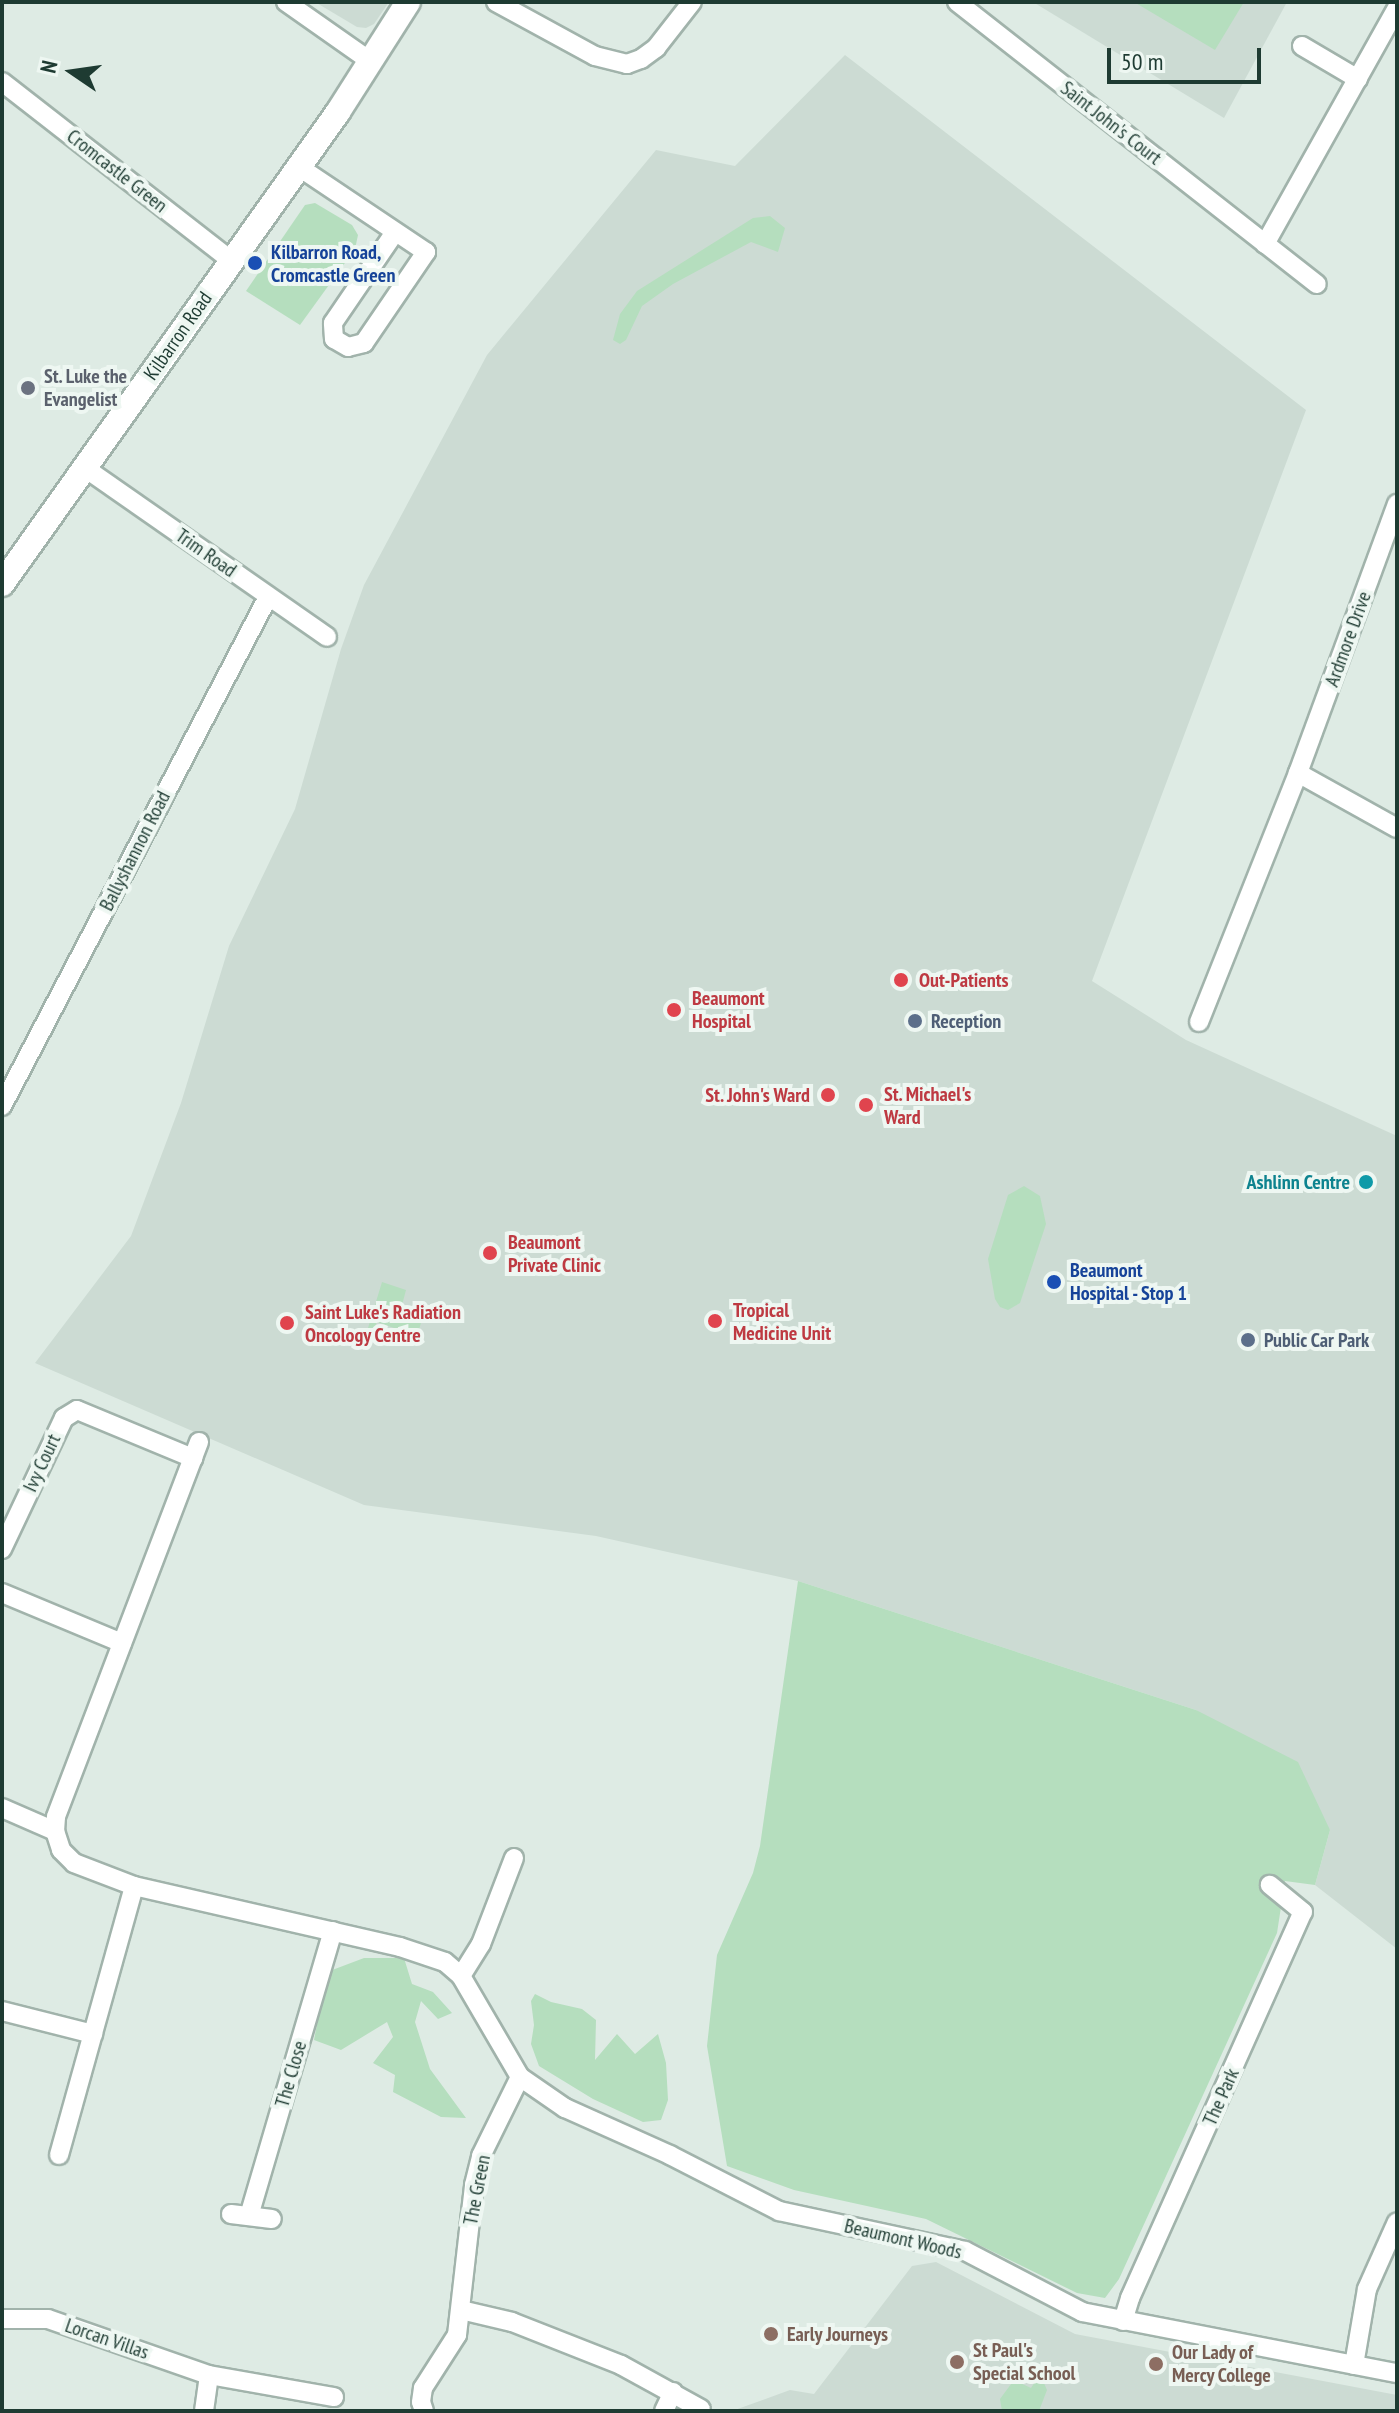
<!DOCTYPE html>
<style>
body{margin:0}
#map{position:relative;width:1399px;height:2413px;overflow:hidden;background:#deebe4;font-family:"PT Sans Narrow",sans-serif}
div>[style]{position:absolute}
.built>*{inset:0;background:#ccdbd3}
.green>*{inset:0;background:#b5debe}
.roads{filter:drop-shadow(2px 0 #a1b3ab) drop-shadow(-2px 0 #a1b3ab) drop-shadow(0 2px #a1b3ab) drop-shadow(0 -2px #a1b3ab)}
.street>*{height:18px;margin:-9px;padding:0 9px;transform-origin:9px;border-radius:9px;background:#fff}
.secondary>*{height:24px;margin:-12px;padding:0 12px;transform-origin:12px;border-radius:12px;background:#fff}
.dots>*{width:22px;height:22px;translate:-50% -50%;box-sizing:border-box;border:4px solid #eef7f2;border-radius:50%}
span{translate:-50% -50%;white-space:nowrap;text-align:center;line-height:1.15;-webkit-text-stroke:8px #eef7f2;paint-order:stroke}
.street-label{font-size:20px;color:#1e3b32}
.transit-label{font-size:20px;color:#164399;font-weight:700}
.left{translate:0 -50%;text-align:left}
.worship-label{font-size:20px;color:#5b616d;font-weight:700}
.health-label{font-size:20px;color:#be3a42;font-weight:700}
.right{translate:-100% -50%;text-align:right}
.service-label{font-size:20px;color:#4e5e75;font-weight:700}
.culture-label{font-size:20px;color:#0d838f;font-weight:700}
.education-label{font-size:20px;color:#785e54;font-weight:700}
.frame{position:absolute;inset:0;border:4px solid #1e3b32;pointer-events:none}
.north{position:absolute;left:32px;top:32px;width:80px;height:80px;-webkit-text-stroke:6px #eef7f2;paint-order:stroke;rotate:283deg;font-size:22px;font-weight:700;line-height:32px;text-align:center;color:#1e3b32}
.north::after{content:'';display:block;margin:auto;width:28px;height:36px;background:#1e3b32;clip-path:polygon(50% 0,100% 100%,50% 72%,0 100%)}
.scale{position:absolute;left:1107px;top:48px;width:154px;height:36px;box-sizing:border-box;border:4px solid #1e3b32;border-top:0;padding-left:10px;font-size:24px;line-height:28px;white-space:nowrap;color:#1e3b32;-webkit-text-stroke:6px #eef7f2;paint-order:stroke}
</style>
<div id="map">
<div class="built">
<i style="clip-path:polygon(315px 2px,389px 2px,374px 24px,366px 28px,357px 27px)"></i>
<i style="clip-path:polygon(1033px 2px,1287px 2px,1224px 118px)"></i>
<i style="clip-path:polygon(845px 55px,1306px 410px,1092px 981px,1186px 1040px,1397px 1136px,1397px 1949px,1315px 1885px,1330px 1830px,1196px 1710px,798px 1581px,596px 1536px,364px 1505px,35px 1363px,131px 1236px,181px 1103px,229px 946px,295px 809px,341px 649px,364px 585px,487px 355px,656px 150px,735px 166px)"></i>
<i style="clip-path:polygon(936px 2262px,1075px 2334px,1397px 2395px,1397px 2411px,732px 2411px,790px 2390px,814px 2394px,912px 2266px)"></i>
</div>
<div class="green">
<i style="clip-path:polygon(1134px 2px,1244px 2px,1215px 50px)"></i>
<i style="clip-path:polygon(315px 203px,352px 225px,358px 235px,355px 249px,300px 325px,246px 291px,305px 205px)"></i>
<i style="clip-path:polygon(770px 216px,785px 228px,778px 252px,751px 242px,673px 284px,642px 306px,626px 340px,620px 344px,613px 340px,620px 314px,637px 291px,753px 218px)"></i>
<i style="clip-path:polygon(1024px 1186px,1040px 1196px,1046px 1224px,1020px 1303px,1008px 1310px,1000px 1307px,995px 1299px,988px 1259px,1008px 1195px)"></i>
<i style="clip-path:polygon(382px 1282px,406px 1290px,401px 1309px,423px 1316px,418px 1333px,409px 1331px,406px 1340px,392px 1336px,394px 1328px,377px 1322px,374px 1329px,368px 1328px)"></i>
<i style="clip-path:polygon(798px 1581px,1196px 1710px,1298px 1762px,1330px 1830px,1315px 1885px,1285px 1881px,1277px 1933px,1119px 2279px,1105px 2298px,1077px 2293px,926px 2219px,794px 2190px,727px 2166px,707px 2046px,717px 1955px,753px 1873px,760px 1846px)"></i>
<i style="clip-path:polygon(364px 1958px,404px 1958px,412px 1984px,433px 1992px,452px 2013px,438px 2019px,421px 2001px,415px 2022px,430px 2069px,466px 2118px,441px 2117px,393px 2092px,395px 2075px,373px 2063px,393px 2037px,387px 2022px,341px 2050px,314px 2040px,327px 1972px)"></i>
<i style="clip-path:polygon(535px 1994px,551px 2002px,582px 2009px,596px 2020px,595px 2060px,617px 2034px,635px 2054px,658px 2034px,666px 2063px,668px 2100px,661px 2120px,643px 2122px,593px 2099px,539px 2066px,531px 2044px,534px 2025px,531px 2001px)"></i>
<i style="clip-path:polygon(1040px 2374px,1047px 2390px,1039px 2411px,1002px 2411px,1000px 2399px,1014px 2380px,1031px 2388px)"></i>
</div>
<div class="roads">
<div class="street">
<i style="left:286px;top:2px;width:103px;rotate:35.1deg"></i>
<i style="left:496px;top:2px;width:113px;rotate:28.6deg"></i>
<i style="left:595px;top:56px;width:33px;rotate:14deg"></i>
<i style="left:627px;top:64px;width:15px;rotate:-20deg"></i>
<i style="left:641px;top:59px;width:19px;rotate:-36deg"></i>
<i style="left:656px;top:48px;width:58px;rotate:-52deg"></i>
<i style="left:957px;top:2px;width:457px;rotate:38.1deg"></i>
<i style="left:1302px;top:46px;width:65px;rotate:30.5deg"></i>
<i style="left:2px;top:82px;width:291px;rotate:37.9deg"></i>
<i style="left:299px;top:167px;width:153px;rotate:33.8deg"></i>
<i style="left:426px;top:252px;width:110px;rotate:124.3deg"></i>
<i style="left:364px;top:343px;width:16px;rotate:166deg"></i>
<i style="left:348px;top:347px;width:16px;rotate:-150deg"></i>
<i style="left:334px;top:339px;width:16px;rotate:-94deg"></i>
<i style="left:333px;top:323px;width:110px;rotate:-55.7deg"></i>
<i style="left:1265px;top:244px;width:270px;rotate:-60.8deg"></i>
<i style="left:85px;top:468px;width:295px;rotate:34.9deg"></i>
<i style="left:1298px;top:773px;width:113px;rotate:29.1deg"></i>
<i style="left:1199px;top:1022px;width:268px;rotate:-68.3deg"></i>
<i style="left:1298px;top:773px;width:287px;rotate:-69.8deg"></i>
<i style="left:2px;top:1106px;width:574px;rotate:-62.41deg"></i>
<i style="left:199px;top:1442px;width:401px;rotate:110.9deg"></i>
<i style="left:56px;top:1817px;width:14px;rotate:94deg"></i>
<i style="left:55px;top:1831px;width:20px;rotate:72deg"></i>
<i style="left:61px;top:1850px;width:18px;rotate:45deg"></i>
<i style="left:74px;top:1863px;width:64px;rotate:21deg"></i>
<i style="left:134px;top:1886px;width:273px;rotate:12.9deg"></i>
<i style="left:400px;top:1947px;width:47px;rotate:18.4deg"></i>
<i style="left:445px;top:1962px;width:21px;rotate:41deg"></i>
<i style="left:461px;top:1976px;width:117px;rotate:59.7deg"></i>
<i style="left:520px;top:2077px;width:55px;rotate:34.6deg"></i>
<i style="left:565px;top:2108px;width:115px;rotate:24.1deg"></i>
<i style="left:670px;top:2155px;width:123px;rotate:27.2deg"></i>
<i style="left:779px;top:2211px;width:190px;rotate:12.1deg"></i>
<i style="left:965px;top:2251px;width:132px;rotate:27.5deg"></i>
<i style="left:1082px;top:2312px;width:321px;rotate:11deg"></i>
<i style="left:2px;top:1549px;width:145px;rotate:-64.7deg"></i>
<i style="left:64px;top:1418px;width:15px;rotate:-32deg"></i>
<i style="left:77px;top:1410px;width:126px;rotate:22.5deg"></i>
<i style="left:2px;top:1593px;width:130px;rotate:22.6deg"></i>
<i style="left:2px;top:1808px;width:58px;rotate:23.5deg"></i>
<i style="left:461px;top:1976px;width:38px;rotate:-58deg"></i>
<i style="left:481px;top:1944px;width:92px;rotate:-69deg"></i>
<i style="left:2px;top:2011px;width:94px;rotate:14.2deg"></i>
<i style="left:59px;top:2155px;width:279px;rotate:-74.4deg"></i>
<i style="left:231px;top:2214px;width:41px;rotate:7deg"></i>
<i style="left:249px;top:2216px;width:297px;rotate:-73.6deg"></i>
<i style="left:461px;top:2310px;width:52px;rotate:13.2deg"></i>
<i style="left:512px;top:2322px;width:117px;rotate:21.5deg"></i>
<i style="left:621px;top:2365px;width:91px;rotate:28.8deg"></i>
<i style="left:2px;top:2319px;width:46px"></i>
<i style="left:48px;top:2319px;width:170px;rotate:19.2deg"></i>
<i style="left:209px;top:2375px;width:127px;rotate:10deg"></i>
<i style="left:1123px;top:2321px;width:24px;rotate:-73deg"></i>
<i style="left:1130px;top:2298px;width:423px;rotate:-65.9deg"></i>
<i style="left:1303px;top:1912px;width:43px;rotate:-140.7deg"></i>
<i style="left:1354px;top:2365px;width:77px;rotate:-80.3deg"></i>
<i style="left:1367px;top:2289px;width:73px;rotate:-65.9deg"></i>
<i style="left:204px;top:2411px;width:36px;rotate:-82deg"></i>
<i style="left:424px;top:2411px;width:9px;rotate:-108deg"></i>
<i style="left:421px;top:2402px;width:14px;rotate:-82deg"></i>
<i style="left:423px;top:2388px;width:63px;rotate:-57.3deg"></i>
<i style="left:457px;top:2335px;width:151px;rotate:-83.5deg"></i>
<i style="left:474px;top:2185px;width:30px;rotate:-76deg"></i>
<i style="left:481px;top:2156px;width:88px;rotate:-63.7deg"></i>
<i style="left:664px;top:2411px;width:21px;rotate:-65deg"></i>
</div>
<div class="secondary">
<i style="left:2px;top:584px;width:579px;rotate:-54.55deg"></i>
<i style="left:338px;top:112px;width:130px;rotate:-57.5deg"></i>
</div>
</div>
<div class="dots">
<i style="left:255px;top:263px;background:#1a4fb4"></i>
<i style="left:28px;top:388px;background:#6b7280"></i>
<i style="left:901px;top:980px;background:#e0444e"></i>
<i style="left:674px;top:1010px;background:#e0444e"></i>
<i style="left:915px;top:1021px;background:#5c6f8a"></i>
<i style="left:828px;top:1095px;background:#e0444e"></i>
<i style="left:866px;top:1105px;background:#e0444e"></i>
<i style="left:1366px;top:1182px;background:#0f9aa8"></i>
<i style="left:490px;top:1253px;background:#e0444e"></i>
<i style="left:1054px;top:1282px;background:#1a4fb4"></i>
<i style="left:715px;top:1321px;background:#e0444e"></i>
<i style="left:287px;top:1323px;background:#e0444e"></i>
<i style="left:1248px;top:1340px;background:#5c6f8a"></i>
<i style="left:771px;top:2334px;background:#8d6e63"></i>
<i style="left:957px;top:2362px;background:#8d6e63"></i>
<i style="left:1156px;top:2364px;background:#8d6e63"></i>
</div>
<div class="street-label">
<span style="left:1111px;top:123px;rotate:38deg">Saint John's Court</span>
<span style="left:117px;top:171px;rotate:38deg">Cromcastle Green</span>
<span style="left:178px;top:336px;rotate:-55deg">Kilbarron Road</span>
<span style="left:206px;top:553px;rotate:35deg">Trim Road</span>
<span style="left:1348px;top:639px;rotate:-70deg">Ardmore Drive</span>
<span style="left:135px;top:851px;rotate:-63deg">Ballyshannon Road</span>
<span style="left:42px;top:1463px;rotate:-65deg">Ivy Court</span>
<span style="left:291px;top:2074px;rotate:-74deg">The Close</span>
<span style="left:1221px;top:2097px;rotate:-66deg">The Park</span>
<span style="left:477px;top:2190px;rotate:-79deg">The Green</span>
<span style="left:903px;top:2239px;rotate:13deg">Beaumont Woods</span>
<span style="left:107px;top:2339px;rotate:19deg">Lorcan Villas</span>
</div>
<div class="transit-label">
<span class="left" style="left:271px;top:264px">Kilbarron Road,<br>Cromcastle Green</span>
<span class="left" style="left:1070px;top:1282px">Beaumont<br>Hospital - Stop 1</span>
</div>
<div class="worship-label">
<span class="left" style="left:44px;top:388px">St. Luke the<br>Evangelist</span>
</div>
<div class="health-label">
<span class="left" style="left:919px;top:980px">Out-Patients</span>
<span class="left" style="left:692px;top:1010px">Beaumont<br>Hospital</span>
<span class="left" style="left:884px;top:1106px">St. Michael's<br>Ward</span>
<span class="right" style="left:810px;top:1095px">St. John's Ward</span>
<span class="left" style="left:508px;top:1254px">Beaumont<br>Private Clinic</span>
<span class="left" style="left:733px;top:1322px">Tropical<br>Medicine Unit</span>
<span class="left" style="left:305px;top:1324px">Saint Luke's Radiation<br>Oncology Centre</span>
</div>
<div class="service-label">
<span class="left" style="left:931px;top:1021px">Reception</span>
<span class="left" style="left:1264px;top:1340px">Public Car Park</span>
</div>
<div class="culture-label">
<span class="right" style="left:1350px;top:1182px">Ashlinn Centre</span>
</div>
<div class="education-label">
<span class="left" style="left:787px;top:2334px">Early Journeys</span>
<span class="left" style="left:973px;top:2362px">St Paul's<br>Special School</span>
<span class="left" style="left:1172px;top:2364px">Our Lady of<br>Mercy College</span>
</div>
<div class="frame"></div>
<div class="north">N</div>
<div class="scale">50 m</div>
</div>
